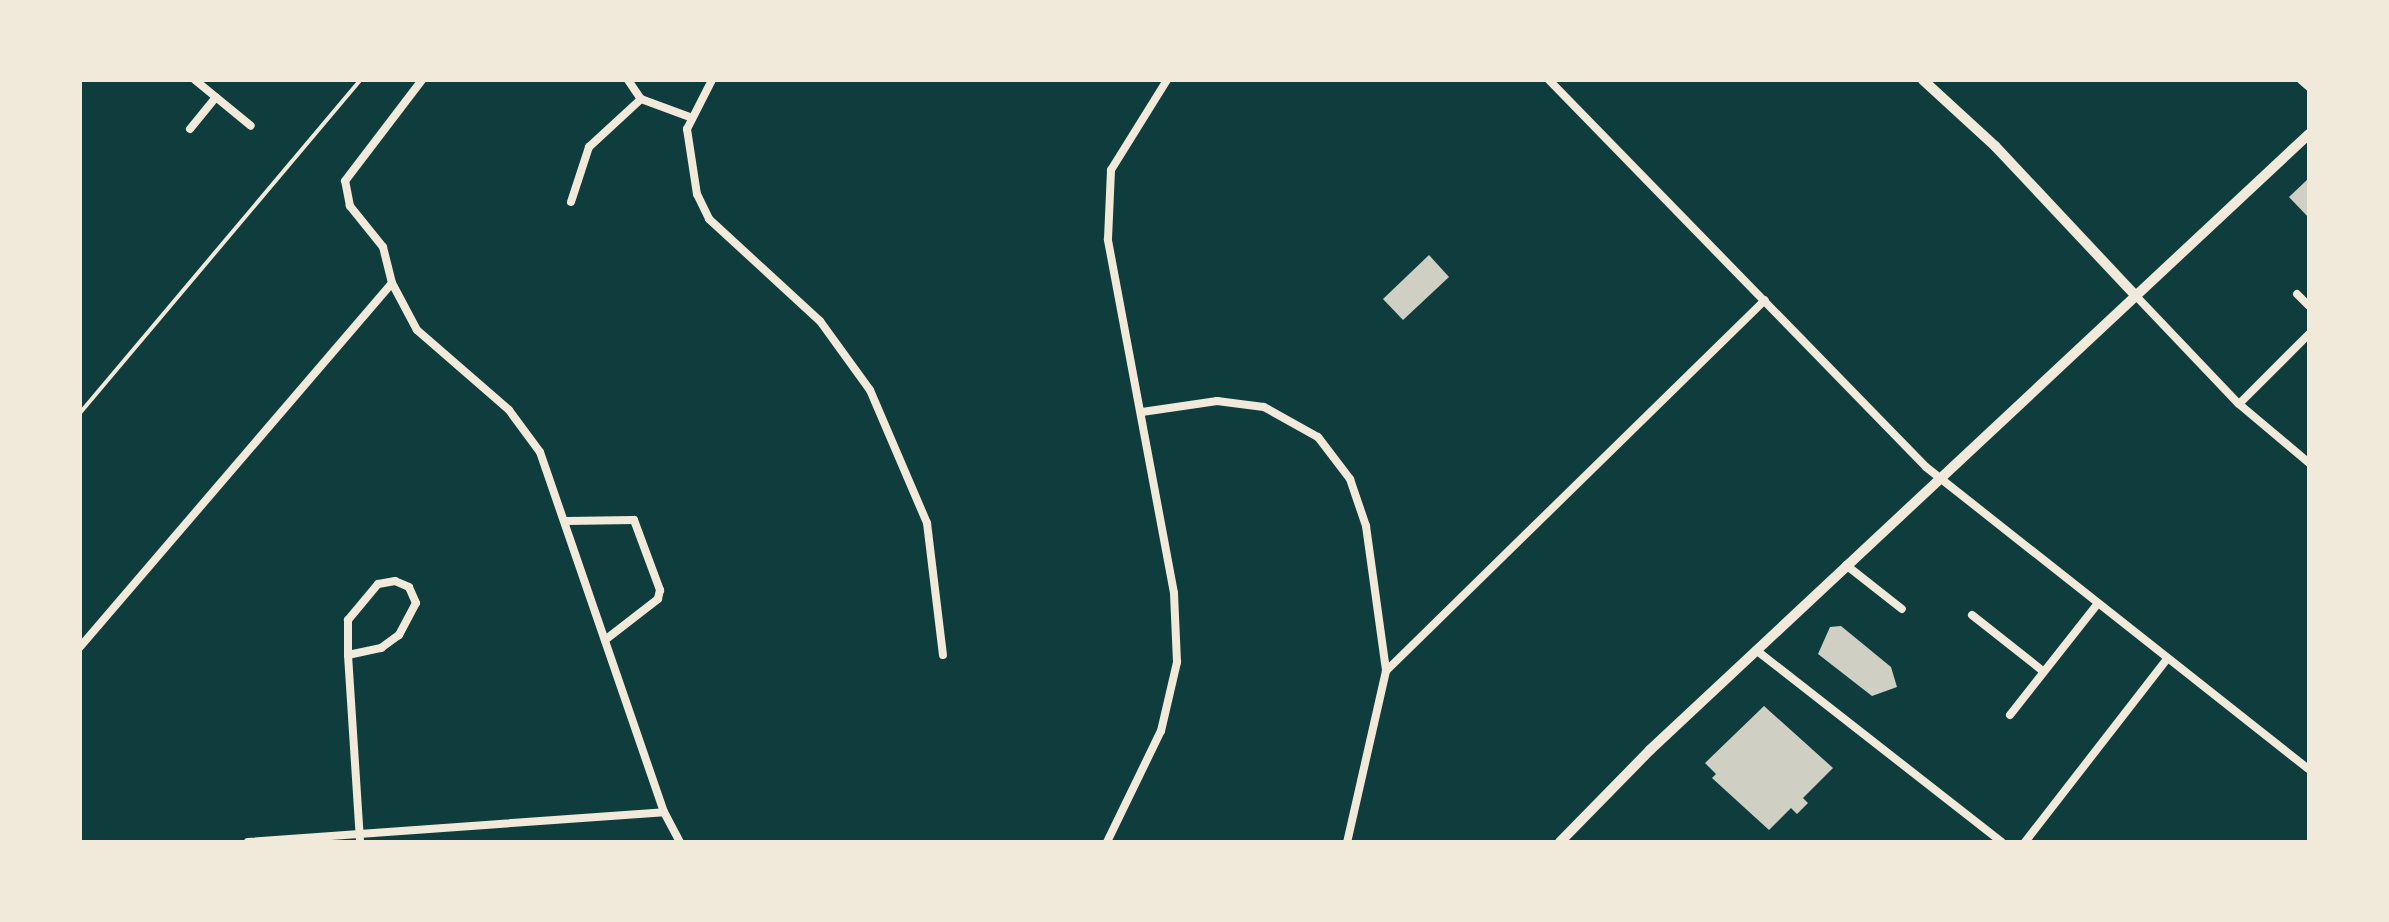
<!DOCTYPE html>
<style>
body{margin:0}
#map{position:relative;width:2389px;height:922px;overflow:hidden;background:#0f3d3e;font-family:Overpass,sans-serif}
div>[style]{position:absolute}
.building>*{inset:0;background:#cfcfc3}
.path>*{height:4px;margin:-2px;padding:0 2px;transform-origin:2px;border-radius:2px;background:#f1e9da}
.minor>*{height:8px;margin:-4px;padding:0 4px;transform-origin:4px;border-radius:4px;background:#f1e9da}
.tertiary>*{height:10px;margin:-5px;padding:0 5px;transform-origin:5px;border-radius:5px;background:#f1e9da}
span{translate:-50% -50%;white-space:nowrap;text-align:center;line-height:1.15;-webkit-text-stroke:9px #f1e9da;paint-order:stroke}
.frame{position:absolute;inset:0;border:82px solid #f1e9da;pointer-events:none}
</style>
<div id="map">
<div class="building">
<i style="clip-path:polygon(2309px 178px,2309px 218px,2289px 197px)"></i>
<i style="clip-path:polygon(1429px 255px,1449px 277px,1403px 320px,1383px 299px)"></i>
<i style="clip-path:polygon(1841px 626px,1891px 667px,1897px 687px,1872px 696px,1818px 654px,1830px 627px)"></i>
<i style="clip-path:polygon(1764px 706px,1833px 768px,1803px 798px,1808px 803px,1797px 814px,1791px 808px,1769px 830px,1712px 778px,1716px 774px,1705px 763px)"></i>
</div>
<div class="path">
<i style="left:80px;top:413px;width:435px;rotate:-49.9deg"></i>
</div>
<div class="minor">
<i style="left:195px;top:80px;width:72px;rotate:39.4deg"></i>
<i style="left:628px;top:80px;width:23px;rotate:56deg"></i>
<i style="left:712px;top:80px;width:55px;rotate:117deg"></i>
<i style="left:687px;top:129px;width:66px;rotate:81.3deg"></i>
<i style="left:697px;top:194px;width:28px;rotate:64deg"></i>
<i style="left:709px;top:219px;width:151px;rotate:42.6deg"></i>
<i style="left:820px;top:321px;width:85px;rotate:54.1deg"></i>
<i style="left:870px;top:390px;width:145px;rotate:66.8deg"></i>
<i style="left:927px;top:523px;width:133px;rotate:83.1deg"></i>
<i style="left:1549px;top:80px;width:540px;rotate:45.75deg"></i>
<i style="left:1926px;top:467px;width:488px;rotate:38.3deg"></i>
<i style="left:2301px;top:80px;width:11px;rotate:41deg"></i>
<i style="left:190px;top:129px;width:41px;rotate:-50.9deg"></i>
<i style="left:571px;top:202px;width:58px;rotate:-71.9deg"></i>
<i style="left:589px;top:147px;width:71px;rotate:-42.7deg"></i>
<i style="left:641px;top:99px;width:52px;rotate:20.2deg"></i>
<i style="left:392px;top:283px;width:53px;rotate:62deg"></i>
<i style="left:417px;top:330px;width:122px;rotate:41deg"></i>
<i style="left:509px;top:410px;width:52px;rotate:53.6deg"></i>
<i style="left:540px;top:452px;width:381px;rotate:71deg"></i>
<i style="left:664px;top:812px;width:34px;rotate:62deg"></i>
<i style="left:2297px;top:294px;width:17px;rotate:45deg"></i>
<i style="left:2136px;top:296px;width:149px;rotate:46.4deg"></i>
<i style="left:2239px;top:404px;width:92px;rotate:40.1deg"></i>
<i style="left:2239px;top:404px;width:99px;rotate:-45deg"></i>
<i style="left:1142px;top:412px;width:76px;rotate:-8.3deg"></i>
<i style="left:1217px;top:401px;width:47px;rotate:7.3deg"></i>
<i style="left:1264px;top:407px;width:62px;rotate:29.1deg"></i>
<i style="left:1318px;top:437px;width:53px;rotate:52.7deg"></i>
<i style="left:1350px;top:479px;width:50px;rotate:71.2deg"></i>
<i style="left:1366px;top:526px;width:146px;rotate:82.1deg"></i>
<i style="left:1386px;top:671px;width:175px;rotate:102.8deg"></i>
<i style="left:566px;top:521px;width:68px;rotate:-0.8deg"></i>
<i style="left:634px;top:520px;width:75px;rotate:69.6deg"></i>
<i style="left:660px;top:590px;width:9px;rotate:103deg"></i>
<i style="left:658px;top:599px;width:67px;rotate:142.3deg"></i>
<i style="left:1846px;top:565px;width:71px;rotate:38.2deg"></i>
<i style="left:1972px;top:615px;width:90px;rotate:38.3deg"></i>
<i style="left:80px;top:647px;width:479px;rotate:-49.4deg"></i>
<i style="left:392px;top:283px;width:37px;rotate:-104deg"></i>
<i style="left:383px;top:247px;width:53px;rotate:-128.8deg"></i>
<i style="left:350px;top:206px;width:25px;rotate:-101deg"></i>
<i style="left:345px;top:181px;width:127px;rotate:-52.7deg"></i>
<i style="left:1756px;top:650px;width:312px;rotate:38deg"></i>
<i style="left:348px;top:655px;width:34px;rotate:-12deg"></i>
<i style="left:381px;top:648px;width:22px;rotate:-36deg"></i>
<i style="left:399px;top:635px;width:36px;rotate:-62deg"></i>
<i style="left:416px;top:603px;width:17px;rotate:-114deg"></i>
<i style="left:409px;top:587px;width:15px;rotate:-157deg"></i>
<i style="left:395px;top:581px;width:17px;rotate:170deg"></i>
<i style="left:378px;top:584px;width:47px;rotate:129.8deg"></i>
<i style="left:348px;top:620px;width:35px;rotate:90deg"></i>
<i style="left:348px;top:655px;width:187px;rotate:86.3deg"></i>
<i style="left:1386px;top:671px;width:530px;rotate:-44.39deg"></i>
<i style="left:2010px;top:715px;width:142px;rotate:-51.8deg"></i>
<i style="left:248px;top:842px;width:417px;rotate:-4.1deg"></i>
<i style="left:1107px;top:842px;width:123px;rotate:-64.1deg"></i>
<i style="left:1161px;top:731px;width:71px;rotate:-76.9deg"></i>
<i style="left:1177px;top:662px;width:69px;rotate:-92.5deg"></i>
<i style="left:1174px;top:593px;width:360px;rotate:-100.6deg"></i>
<i style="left:1108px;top:239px;width:69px;rotate:-87.5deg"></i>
<i style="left:1111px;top:170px;width:106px;rotate:-58.1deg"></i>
<i style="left:2025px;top:842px;width:232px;rotate:-52.2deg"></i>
</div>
<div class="tertiary">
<i style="left:1923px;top:80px;width:98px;rotate:42.5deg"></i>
<i style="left:1995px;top:146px;width:206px;rotate:46.8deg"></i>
<i style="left:1560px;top:842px;width:129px;rotate:-45.6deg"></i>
<i style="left:1650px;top:750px;width:902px;rotate:-43.07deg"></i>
</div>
<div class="frame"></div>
</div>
